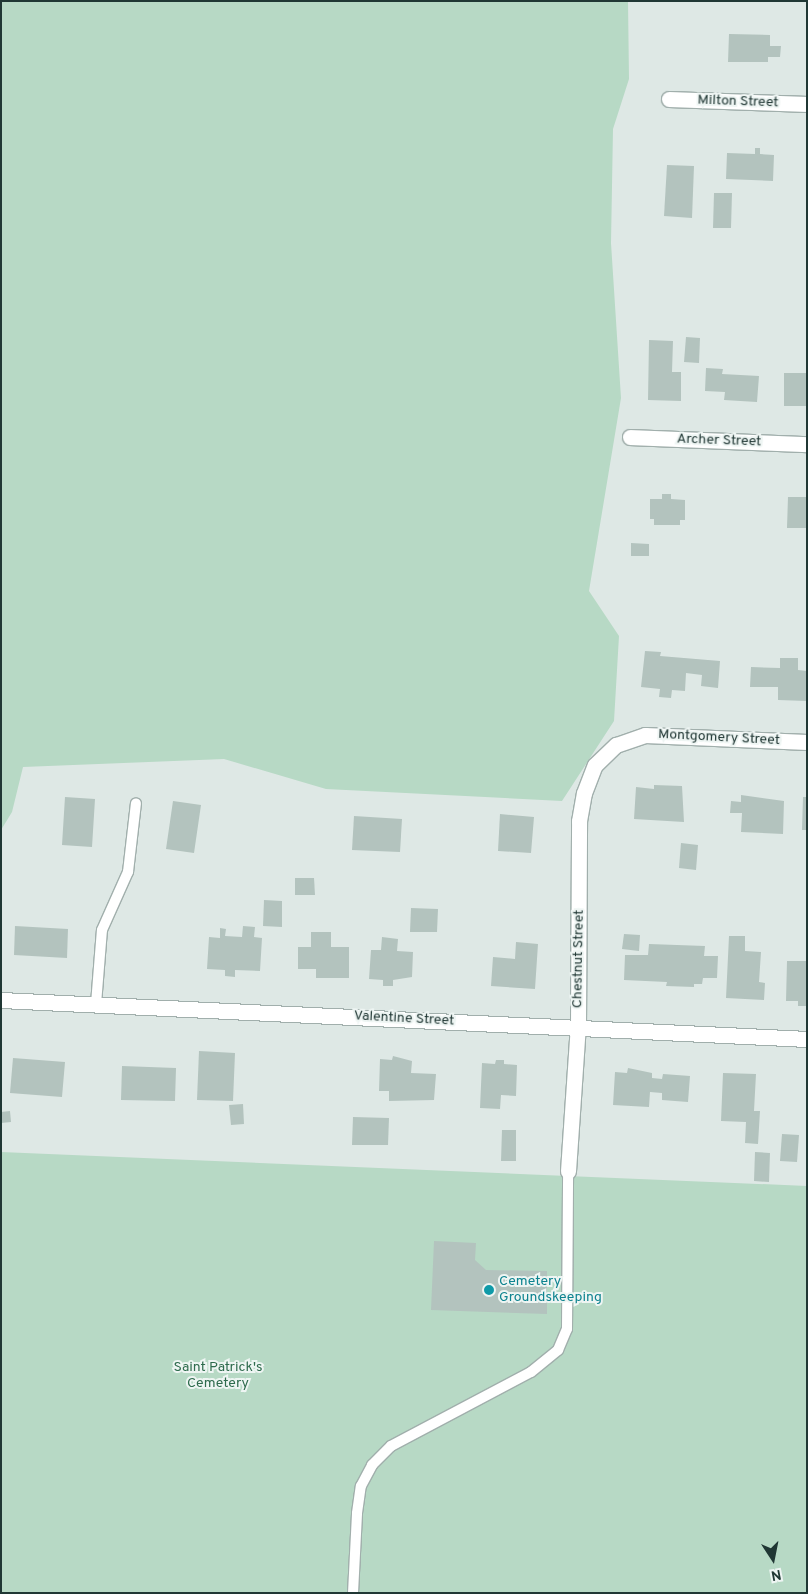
<!DOCTYPE html>
<style>
body{margin:0}
#map{position:relative;width:808px;height:1594px;overflow:hidden;background:#dee8e5;font-family:Overpass,sans-serif}
div>[style]{position:absolute}
.green>*{inset:0;background:#b7d9c5}
.building>*{inset:0;background:#b3c3be}
.roads{filter:drop-shadow(1px 0 #a1afac) drop-shadow(-1px 0 #a1afac) drop-shadow(0 1px #a1afac) drop-shadow(0 -1px #a1afac)}
.service>*{height:10px;margin:-5px;padding:0 5px;transform-origin:5px;border-radius:5px;background:#fff}
.minor>*{height:15px;margin:-7.5px;padding:0 7.5px;transform-origin:7.5px;border-radius:7.5px;background:#fff}
.tertiary>*{height:15px;margin:-7.5px;padding:0 7.5px;transform-origin:7.5px;border-radius:7.5px;background:#fff}
.dots>*{width:14px;height:14px;translate:-50% -50%;box-sizing:border-box;border:2px solid #eef5f3;border-radius:50%}
span{translate:-50% -50%;white-space:nowrap;text-align:center;line-height:1.15;-webkit-text-stroke:4px #eef5f3;paint-order:stroke}
.street-label{font-size:14px;color:#203734}
.culture-label{font-size:14px;color:#0d838f}
.left{translate:0 -50%;text-align:left}
.park-label{font-size:14px;color:#2e6b4d}
.frame{position:absolute;inset:0;border:2px solid #203734;pointer-events:none}
.north{position:absolute;left:748px;top:1534px;width:50px;height:50px;-webkit-text-stroke:4px #eef5f3;paint-order:stroke;rotate:169deg;font-size:14px;font-weight:700;line-height:20px;text-align:center;color:#203734}
.north::after{content:'';display:block;margin:auto;width:18px;height:22px;background:#203734;clip-path:polygon(50% 0,100% 100%,50% 72%,0 100%)}
</style>
<div id="map">
<div class="green">
<i style="clip-path:polygon(1px 1px,628px 1px,629px 79px,613px 129px,611px 243px,621px 398px,589px 591px,619px 636px,614px 721px,562px 801px,326px 789px,224px 759px,23px 767px,12px 812px,1px 830px)"></i>
<i style="clip-path:polygon(1px 1152px,807px 1186px,807px 1593px,1px 1593px)"></i>
</div>
<div class="building">
<i style="clip-path:polygon(729px 34px,770px 35px,770px 46px,781px 46px,780px 57px,768px 57px,768px 62px,728px 62px)"></i>
<i style="clip-path:polygon(755px 148px,760px 148px,760px 154px,774px 155px,773px 181px,726px 179px,727px 153px,755px 154px)"></i>
<i style="clip-path:polygon(667px 165px,694px 166px,692px 218px,664px 216px)"></i>
<i style="clip-path:polygon(714px 193px,732px 193px,731px 228px,713px 228px)"></i>
<i style="clip-path:polygon(686px 337px,700px 338px,699px 363px,684px 362px)"></i>
<i style="clip-path:polygon(649px 340px,673px 341px,672px 372px,681px 372px,681px 401px,648px 400px)"></i>
<i style="clip-path:polygon(706px 368px,723px 369px,722px 374px,759px 376px,757px 402px,724px 400px,725px 392px,705px 391px)"></i>
<i style="clip-path:polygon(784px 373px,807px 373px,807px 406px,784px 406px)"></i>
<i style="clip-path:polygon(662px 494px,671px 494px,671px 499px,685px 500px,685px 520px,680px 520px,680px 525px,654px 525px,654px 519px,650px 519px,650px 499px,662px 499px)"></i>
<i style="clip-path:polygon(788px 497px,807px 497px,807px 528px,787px 528px)"></i>
<i style="clip-path:polygon(631px 543px,649px 544px,649px 556px,631px 556px)"></i>
<i style="clip-path:polygon(645px 651px,661px 652px,660px 656px,720px 661px,718px 688px,701px 686px,702px 675px,686px 673px,685px 691px,672px 690px,671px 698px,659px 697px,660px 689px,641px 687px)"></i>
<i style="clip-path:polygon(780px 658px,798px 658px,798px 670px,807px 671px,807px 701px,778px 700px,778px 687px,750px 687px,751px 667px,780px 668px)"></i>
<i style="clip-path:polygon(654px 785px,682px 786px,684px 822px,634px 819px,636px 787px,654px 789px)"></i>
<i style="clip-path:polygon(741px 795px,784px 801px,783px 834px,741px 832px,742px 813px,730px 813px,731px 801px,741px 802px)"></i>
<i style="clip-path:polygon(65px 797px,95px 799px,92px 847px,62px 845px)"></i>
<i style="clip-path:polygon(803px 797px,807px 797px,807px 830px,802px 830px)"></i>
<i style="clip-path:polygon(173px 801px,201px 805px,194px 853px,166px 849px)"></i>
<i style="clip-path:polygon(500px 814px,534px 817px,531px 853px,498px 851px)"></i>
<i style="clip-path:polygon(354px 816px,402px 819px,400px 852px,352px 850px)"></i>
<i style="clip-path:polygon(681px 843px,698px 845px,696px 870px,679px 868px)"></i>
<i style="clip-path:polygon(295px 878px,314px 878px,315px 895px,295px 895px)"></i>
<i style="clip-path:polygon(264px 900px,282px 901px,282px 927px,263px 926px)"></i>
<i style="clip-path:polygon(411px 908px,438px 909px,437px 932px,410px 932px)"></i>
<i style="clip-path:polygon(15px 926px,68px 929px,67px 958px,14px 955px)"></i>
<i style="clip-path:polygon(243px 926px,255px 927px,254px 937px,262px 938px,260px 971px,235px 970px,235px 977px,225px 976px,225px 970px,207px 969px,209px 937px,220px 938px,220px 928px,226px 929px,225px 936px,242px 937px)"></i>
<i style="clip-path:polygon(311px 932px,331px 932px,331px 947px,349px 947px,349px 978px,316px 978px,316px 969px,298px 969px,298px 947px,311px 947px)"></i>
<i style="clip-path:polygon(624px 934px,640px 935px,639px 951px,622px 949px)"></i>
<i style="clip-path:polygon(729px 936px,745px 936px,745px 951px,761px 952px,759px 982px,765px 983px,764px 1000px,726px 998px)"></i>
<i style="clip-path:polygon(382px 937px,398px 939px,397px 951px,413px 952px,412px 977px,393px 980px,393px 986px,383px 986px,383px 980px,369px 979px,371px 950px,381px 950px)"></i>
<i style="clip-path:polygon(516px 942px,538px 944px,535px 989px,491px 986px,493px 957px,515px 959px)"></i>
<i style="clip-path:polygon(649px 944px,705px 946px,704px 956px,718px 956px,717px 978px,703px 978px,702px 984px,694px 984px,694px 987px,666px 986px,667px 982px,624px 980px,625px 955px,648px 955px)"></i>
<i style="clip-path:polygon(787px 961px,807px 961px,807px 1006px,798px 1006px,798px 1001px,786px 1001px)"></i>
<i style="clip-path:polygon(199px 1051px,235px 1053px,233px 1101px,197px 1100px)"></i>
<i style="clip-path:polygon(393px 1056px,412px 1061px,411px 1073px,436px 1074px,434px 1100px,389px 1101px,389px 1091px,379px 1091px,380px 1059px,392px 1060px)"></i>
<i style="clip-path:polygon(13px 1058px,65px 1062px,62px 1097px,10px 1093px)"></i>
<i style="clip-path:polygon(496px 1060px,504px 1060px,504px 1064px,517px 1065px,516px 1096px,501px 1095px,500px 1109px,480px 1108px,482px 1063px,495px 1064px)"></i>
<i style="clip-path:polygon(122px 1066px,176px 1068px,175px 1101px,121px 1100px)"></i>
<i style="clip-path:polygon(628px 1068px,652px 1073px,652px 1078px,662px 1079px,663px 1074px,690px 1076px,688px 1102px,662px 1100px,662px 1093px,650px 1092px,649px 1107px,613px 1105px,615px 1072px,627px 1073px)"></i>
<i style="clip-path:polygon(723px 1073px,756px 1074px,754px 1111px,760px 1111px,758px 1144px,745px 1143px,746px 1122px,721px 1121px)"></i>
<i style="clip-path:polygon(243px 1104px,244px 1124px,231px 1125px,229px 1105px)"></i>
<i style="clip-path:polygon(10px 1111px,11px 1122px,1px 1123px,1px 1112px)"></i>
<i style="clip-path:polygon(353px 1117px,389px 1118px,388px 1145px,352px 1145px)"></i>
<i style="clip-path:polygon(502px 1130px,516px 1130px,516px 1161px,501px 1161px)"></i>
<i style="clip-path:polygon(782px 1134px,799px 1135px,797px 1162px,780px 1161px)"></i>
<i style="clip-path:polygon(755px 1152px,770px 1153px,769px 1182px,754px 1181px)"></i>
<i style="clip-path:polygon(434px 1241px,476px 1243px,475px 1260px,486px 1270px,547px 1271px,547px 1314px,431px 1310px)"></i>
</div>
<div class="roads">
<div class="service">
<i style="left:96px;top:1004px;width:74px;rotate:-85.4deg"></i>
<i style="left:102px;top:930px;width:64px;rotate:-65.9deg"></i>
<i style="left:128px;top:872px;width:69px;rotate:-83.4deg"></i>
<i style="left:353px;top:1593px;width:80px;rotate:-87.1deg"></i>
<i style="left:357px;top:1513px;width:27px;rotate:-82deg"></i>
<i style="left:361px;top:1486px;width:24px;rotate:-62deg"></i>
<i style="left:372px;top:1465px;width:27px;rotate:-45deg"></i>
<i style="left:391px;top:1446px;width:158px;rotate:-27.9deg"></i>
<i style="left:531px;top:1372px;width:35px;rotate:-39deg"></i>
<i style="left:558px;top:1350px;width:23px;rotate:-67deg"></i>
<i style="left:567px;top:1329px;width:158px;rotate:-89.6deg"></i>
</div>
<div class="minor">
<i style="left:669px;top:99px;width:138px;rotate:2.1deg"></i>
<i style="left:630px;top:437px;width:177px;rotate:2.3deg"></i>
<i style="left:568px;top:1171px;width:145px;rotate:-86.1deg"></i>
<i style="left:578px;top:1026px;width:205px;rotate:-89.7deg"></i>
<i style="left:579px;top:821px;width:28px;rotate:-80deg"></i>
<i style="left:584px;top:793px;width:30px;rotate:-69deg"></i>
<i style="left:595px;top:765px;width:29px;rotate:-44deg"></i>
<i style="left:616px;top:745px;width:31px;rotate:-19deg"></i>
<i style="left:645px;top:735px;width:162px;rotate:2.5deg"></i>
</div>
<div class="tertiary">
<i style="left:1px;top:1000px;width:807px;rotate:2.77deg"></i>
</div>
</div>
<div class="dots">
<i style="left:489px;top:1290px;background:#0f9aa8"></i>
</div>
<div class="street-label">
<span style="left:738px;top:102px;rotate:2deg">Milton Street</span>
<span style="left:719px;top:441px;rotate:2deg">Archer Street</span>
<span style="left:719px;top:738px;rotate:3deg">Montgomery Street</span>
<span style="left:579px;top:959px;rotate:-89deg">Chestnut Street</span>
<span style="left:404px;top:1019px;rotate:3deg">Valentine Street</span>
</div>
<div class="culture-label">
<span class="left" style="left:499px;top:1290px">Cemetery<br>Groundskeeping</span>
</div>
<div class="park-label">
<span style="left:218px;top:1376px">Saint Patrick's<br>Cemetery</span>
</div>
<div class="frame"></div>
<div class="north">N</div>
</div>
